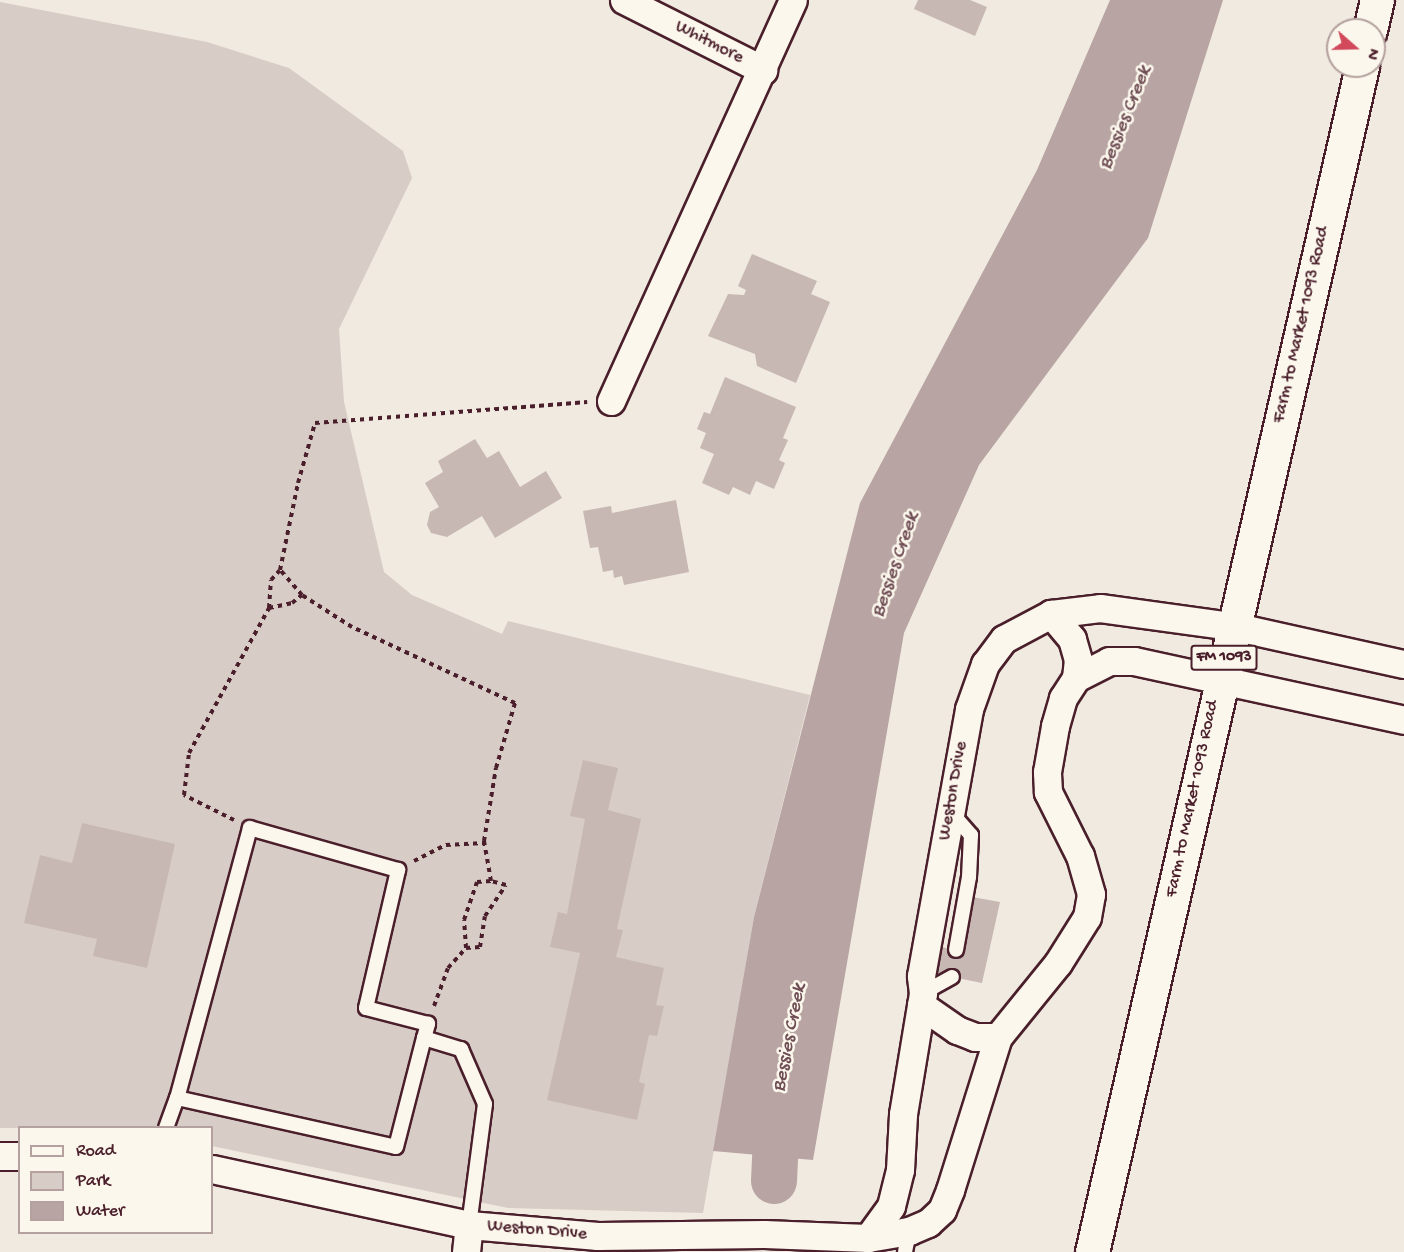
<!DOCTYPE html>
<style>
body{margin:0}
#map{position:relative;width:1404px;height:1252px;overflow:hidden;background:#f0eae0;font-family:"Gochi Hand",sans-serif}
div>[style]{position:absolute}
.green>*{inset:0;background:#d8ccc6}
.water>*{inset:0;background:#b8a4a2}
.river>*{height:46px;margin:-23px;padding:0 23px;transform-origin:23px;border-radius:23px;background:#b8a4a2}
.building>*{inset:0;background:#c8b8b3}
.path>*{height:4px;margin-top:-2px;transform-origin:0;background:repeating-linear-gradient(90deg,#4a1f2b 0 4.5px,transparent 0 9px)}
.roads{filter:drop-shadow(2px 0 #4a1f2b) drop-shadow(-2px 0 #4a1f2b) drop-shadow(0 2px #4a1f2b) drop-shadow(0 -2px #4a1f2b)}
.lane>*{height:14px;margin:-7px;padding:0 7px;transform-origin:7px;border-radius:7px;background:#fbf7ec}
.street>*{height:27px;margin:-13.5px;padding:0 13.5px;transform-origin:13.5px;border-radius:13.5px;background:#fbf7ec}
.primary>*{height:33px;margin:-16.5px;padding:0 16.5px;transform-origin:16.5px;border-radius:16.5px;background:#fbf7ec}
span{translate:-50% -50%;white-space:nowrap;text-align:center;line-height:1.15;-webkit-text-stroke:5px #fbf7ec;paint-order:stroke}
.shield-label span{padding:2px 4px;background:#fbf7ec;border:2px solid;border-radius:4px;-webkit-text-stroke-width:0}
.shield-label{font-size:16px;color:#4a1f2b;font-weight:700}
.street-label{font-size:18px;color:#4a1f2b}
.water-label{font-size:20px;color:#704e55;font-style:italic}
.legend{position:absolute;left:18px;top:1126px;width:195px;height:108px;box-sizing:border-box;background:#fbf7ec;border:2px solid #b4a19f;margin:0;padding:8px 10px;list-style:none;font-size:18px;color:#4a1f2b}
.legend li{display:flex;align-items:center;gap:12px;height:30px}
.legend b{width:30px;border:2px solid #b4a19f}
.north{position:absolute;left:1326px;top:18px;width:60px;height:60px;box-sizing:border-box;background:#fbf7ec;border:2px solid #b4a19f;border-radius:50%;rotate:110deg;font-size:16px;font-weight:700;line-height:24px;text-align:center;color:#4a1f2b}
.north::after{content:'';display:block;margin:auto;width:21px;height:27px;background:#d1495b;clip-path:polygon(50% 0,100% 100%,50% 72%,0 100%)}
</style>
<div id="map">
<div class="green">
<i style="clip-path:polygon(0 2px,207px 42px,289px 68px,403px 151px,412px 178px,339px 329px,344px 402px,384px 572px,412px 595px,502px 634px,508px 621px,810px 695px,754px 917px,703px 1213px,508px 1208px,212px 1146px,212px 1128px,0 1128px)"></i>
</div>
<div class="water">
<i style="clip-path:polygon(1110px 0,1223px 0,1148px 238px,979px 465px,904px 633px,813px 1160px,713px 1151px,754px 917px,860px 503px,1037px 170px)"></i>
</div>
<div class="river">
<i style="left:774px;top:1181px;width:87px;rotate:-87.4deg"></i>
</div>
<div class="building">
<i style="clip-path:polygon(918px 0,970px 0,987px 7px,975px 36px,914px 9px)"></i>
<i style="clip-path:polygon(752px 254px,817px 281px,811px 294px,830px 302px,796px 383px,757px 366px,755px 354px,708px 336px,728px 294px,744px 295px,746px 290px,738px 286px)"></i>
<i style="clip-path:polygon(725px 377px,796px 407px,783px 438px,788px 440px,779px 460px,785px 463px,774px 489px,756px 481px,750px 495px,733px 487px,729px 495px,702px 483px,714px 454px,700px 448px,706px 433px,697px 429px,704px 412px,710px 414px)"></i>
<i style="clip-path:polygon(475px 439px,487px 458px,499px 451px,520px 487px,546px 471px,562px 498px,495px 538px,482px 516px,447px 537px,431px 533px,427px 525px,430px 512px,439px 507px,425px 483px,443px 472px,438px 461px)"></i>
<i style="clip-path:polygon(676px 500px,689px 572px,624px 585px,622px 576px,614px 578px,613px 570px,603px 572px,598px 547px,590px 548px,583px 511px,611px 506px,612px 513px)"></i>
<i style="clip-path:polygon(583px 760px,618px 768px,608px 810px,641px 819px,617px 929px,623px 930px,616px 957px,664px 968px,656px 1005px,664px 1006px,657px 1036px,649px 1035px,639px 1082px,645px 1084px,637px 1120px,547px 1100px,580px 953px,550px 947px,558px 912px,567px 914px,585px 819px,570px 816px)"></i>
<i style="clip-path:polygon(82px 823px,175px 844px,147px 968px,93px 956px,97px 939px,24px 923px,40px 855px,72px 863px)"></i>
<i style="clip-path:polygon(972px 897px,1000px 902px,982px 983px,928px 972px,933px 945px,959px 951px)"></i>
</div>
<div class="path">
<i style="left:269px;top:608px;width:24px;rotate:-12deg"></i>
<i style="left:292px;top:603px;width:13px;rotate:-39deg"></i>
<i style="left:234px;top:820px;width:56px;rotate:-153.4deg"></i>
<i style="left:184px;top:795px;width:42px;rotate:-83.2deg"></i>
<i style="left:189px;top:753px;width:166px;rotate:-61.1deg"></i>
<i style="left:269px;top:608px;width:28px;rotate:-86deg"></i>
<i style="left:271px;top:580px;width:13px;rotate:-48deg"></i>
<i style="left:414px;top:861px;width:36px;rotate:-27deg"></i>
<i style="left:446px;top:845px;width:38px;rotate:-3deg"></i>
<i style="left:466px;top:948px;width:28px;rotate:-94deg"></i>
<i style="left:464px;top:920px;width:40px;rotate:-71.1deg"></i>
<i style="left:477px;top:882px;width:14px;rotate:-4deg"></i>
<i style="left:434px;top:1006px;width:40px;rotate:-69.8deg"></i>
<i style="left:448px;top:968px;width:27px;rotate:-48deg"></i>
<i style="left:466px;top:948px;width:14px;rotate:-4deg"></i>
<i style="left:480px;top:947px;width:31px;rotate:-81deg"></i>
<i style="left:485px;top:916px;width:37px;rotate:-56deg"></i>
<i style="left:506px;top:885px;width:16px;rotate:-165deg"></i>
<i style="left:491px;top:881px;width:41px;rotate:-99.9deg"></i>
<i style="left:484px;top:841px;width:74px;rotate:-80.7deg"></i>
<i style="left:496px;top:768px;width:68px;rotate:-73.7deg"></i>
<i style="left:515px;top:703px;width:180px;rotate:-155deg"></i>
<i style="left:352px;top:627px;width:59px;rotate:-147.4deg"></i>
<i style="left:302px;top:595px;width:33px;rotate:-131deg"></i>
<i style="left:280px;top:570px;width:89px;rotate:-78.3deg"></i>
<i style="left:298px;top:483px;width:62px;rotate:-74.2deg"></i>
<i style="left:315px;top:423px;width:273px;rotate:-4.4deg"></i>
</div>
<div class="roads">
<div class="lane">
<i style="left:950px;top:811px;width:32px;rotate:49deg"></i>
<i style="left:971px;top:835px;width:42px;rotate:92.7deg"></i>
<i style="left:969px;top:877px;width:74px;rotate:100.1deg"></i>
<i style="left:923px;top:993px;width:33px;rotate:-29deg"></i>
<i style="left:424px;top:1038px;width:15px;rotate:-74deg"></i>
<i style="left:428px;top:1024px;width:64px;rotate:-165.5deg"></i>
<i style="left:366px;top:1008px;width:142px;rotate:-76.9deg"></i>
<i style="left:398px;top:870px;width:154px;rotate:-164.2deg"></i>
<i style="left:250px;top:828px;width:280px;rotate:105.1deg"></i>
<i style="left:177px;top:1098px;width:224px;rotate:12.6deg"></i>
<i style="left:396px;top:1147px;width:113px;rotate:-75.6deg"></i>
<i style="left:424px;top:1038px;width:39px;rotate:17deg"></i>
<i style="left:461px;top:1049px;width:60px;rotate:66.4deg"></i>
<i style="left:485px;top:1104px;width:122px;rotate:97.5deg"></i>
<i style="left:166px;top:1128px;width:32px;rotate:-70deg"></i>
<i style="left:905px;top:1252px;width:21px;rotate:-79deg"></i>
</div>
<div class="street">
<i style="left:624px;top:0;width:156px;rotate:26.7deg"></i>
<i style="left:611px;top:401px;width:440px;rotate:-65.6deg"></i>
<i style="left:1076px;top:678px;width:37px;rotate:-27deg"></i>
<i style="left:1109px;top:661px;width:25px"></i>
<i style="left:1134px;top:661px;width:276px;rotate:12.3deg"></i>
<i style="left:921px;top:1005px;width:44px;rotate:34.8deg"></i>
<i style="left:957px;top:1030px;width:19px;rotate:21deg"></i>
<i style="left:975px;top:1037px;width:23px"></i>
<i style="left:0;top:1156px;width:20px"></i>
<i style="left:212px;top:1169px;width:263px;rotate:12.3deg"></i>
<i style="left:469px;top:1225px;width:129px;rotate:4.9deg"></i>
<i style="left:598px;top:1236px;width:166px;rotate:-0.7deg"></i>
<i style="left:764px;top:1234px;width:104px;rotate:2.2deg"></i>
<i style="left:868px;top:1238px;width:42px;rotate:-9.7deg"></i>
<i style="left:909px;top:1231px;width:21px;rotate:-23deg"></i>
<i style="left:928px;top:1223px;width:19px;rotate:-43deg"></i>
<i style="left:942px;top:1210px;width:22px;rotate:-68deg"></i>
<i style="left:950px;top:1190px;width:160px;rotate:-72.6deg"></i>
<i style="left:998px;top:1037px;width:95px;rotate:-51deg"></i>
<i style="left:1058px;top:963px;width:54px;rotate:-57.8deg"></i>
<i style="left:1087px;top:917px;width:23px;rotate:-80deg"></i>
<i style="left:1091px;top:894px;width:40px;rotate:-106deg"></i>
<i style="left:1080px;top:856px;width:72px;rotate:-116.6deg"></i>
<i style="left:1048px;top:792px;width:20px;rotate:-93deg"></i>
<i style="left:1047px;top:772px;width:47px;rotate:-80.1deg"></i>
<i style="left:1055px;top:726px;width:29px;rotate:-74deg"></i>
<i style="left:1063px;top:698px;width:24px;rotate:-57deg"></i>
<i style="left:1076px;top:678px;width:18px;rotate:-84deg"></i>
<i style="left:1078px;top:660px;width:22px;rotate:-106deg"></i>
<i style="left:1072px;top:639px;width:33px;rotate:-130deg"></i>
<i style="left:868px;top:1238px;width:39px;rotate:-54deg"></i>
<i style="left:891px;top:1206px;width:37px;rotate:-76deg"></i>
<i style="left:900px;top:1170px;width:56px;rotate:-86.9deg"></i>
<i style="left:903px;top:1114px;width:123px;rotate:-80.6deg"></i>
<i style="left:923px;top:993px;width:17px;rotate:-97deg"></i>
<i style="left:921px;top:976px;width:271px;rotate:-79.8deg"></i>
<i style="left:969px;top:709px;width:48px;rotate:-70.4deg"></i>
<i style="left:985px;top:664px;width:31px;rotate:-53deg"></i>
<i style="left:1004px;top:639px;width:53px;rotate:-28deg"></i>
<i style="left:1051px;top:614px;width:49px;rotate:-7deg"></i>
<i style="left:1100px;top:608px;width:133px;rotate:7.8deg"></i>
<i style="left:1232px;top:626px;width:176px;rotate:12.5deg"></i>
<i style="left:466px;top:1252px;width:27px;rotate:-84deg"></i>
</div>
<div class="primary">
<i style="left:1370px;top:30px;width:31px;rotate:-77deg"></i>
<i style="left:1092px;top:1252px;width:1216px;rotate:-77.17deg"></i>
</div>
</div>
<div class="shield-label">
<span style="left:1224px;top:658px">FM 1093</span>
</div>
<div class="street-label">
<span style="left:709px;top:43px;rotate:27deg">Whitmore</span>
<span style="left:1302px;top:325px;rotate:-77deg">Farm to Market 1093 Road</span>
<span style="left:954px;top:791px;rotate:-80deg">Weston Drive</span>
<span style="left:1193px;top:799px;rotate:-78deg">Farm to Market 1093 Road</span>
<span style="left:537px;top:1231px;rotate:5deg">Weston Drive</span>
</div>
<div class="water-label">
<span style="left:1126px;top:118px;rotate:-68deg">Bessies Creek</span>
<span style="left:896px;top:565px;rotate:-71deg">Bessies Creek</span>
<span style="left:790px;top:1038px;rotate:-79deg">Bessies Creek</span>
</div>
<ul class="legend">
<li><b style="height:8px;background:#fbf7ec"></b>Road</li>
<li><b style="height:16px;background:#d8ccc6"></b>Park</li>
<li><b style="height:16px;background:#b8a4a2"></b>Water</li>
</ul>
<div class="north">N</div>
</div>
